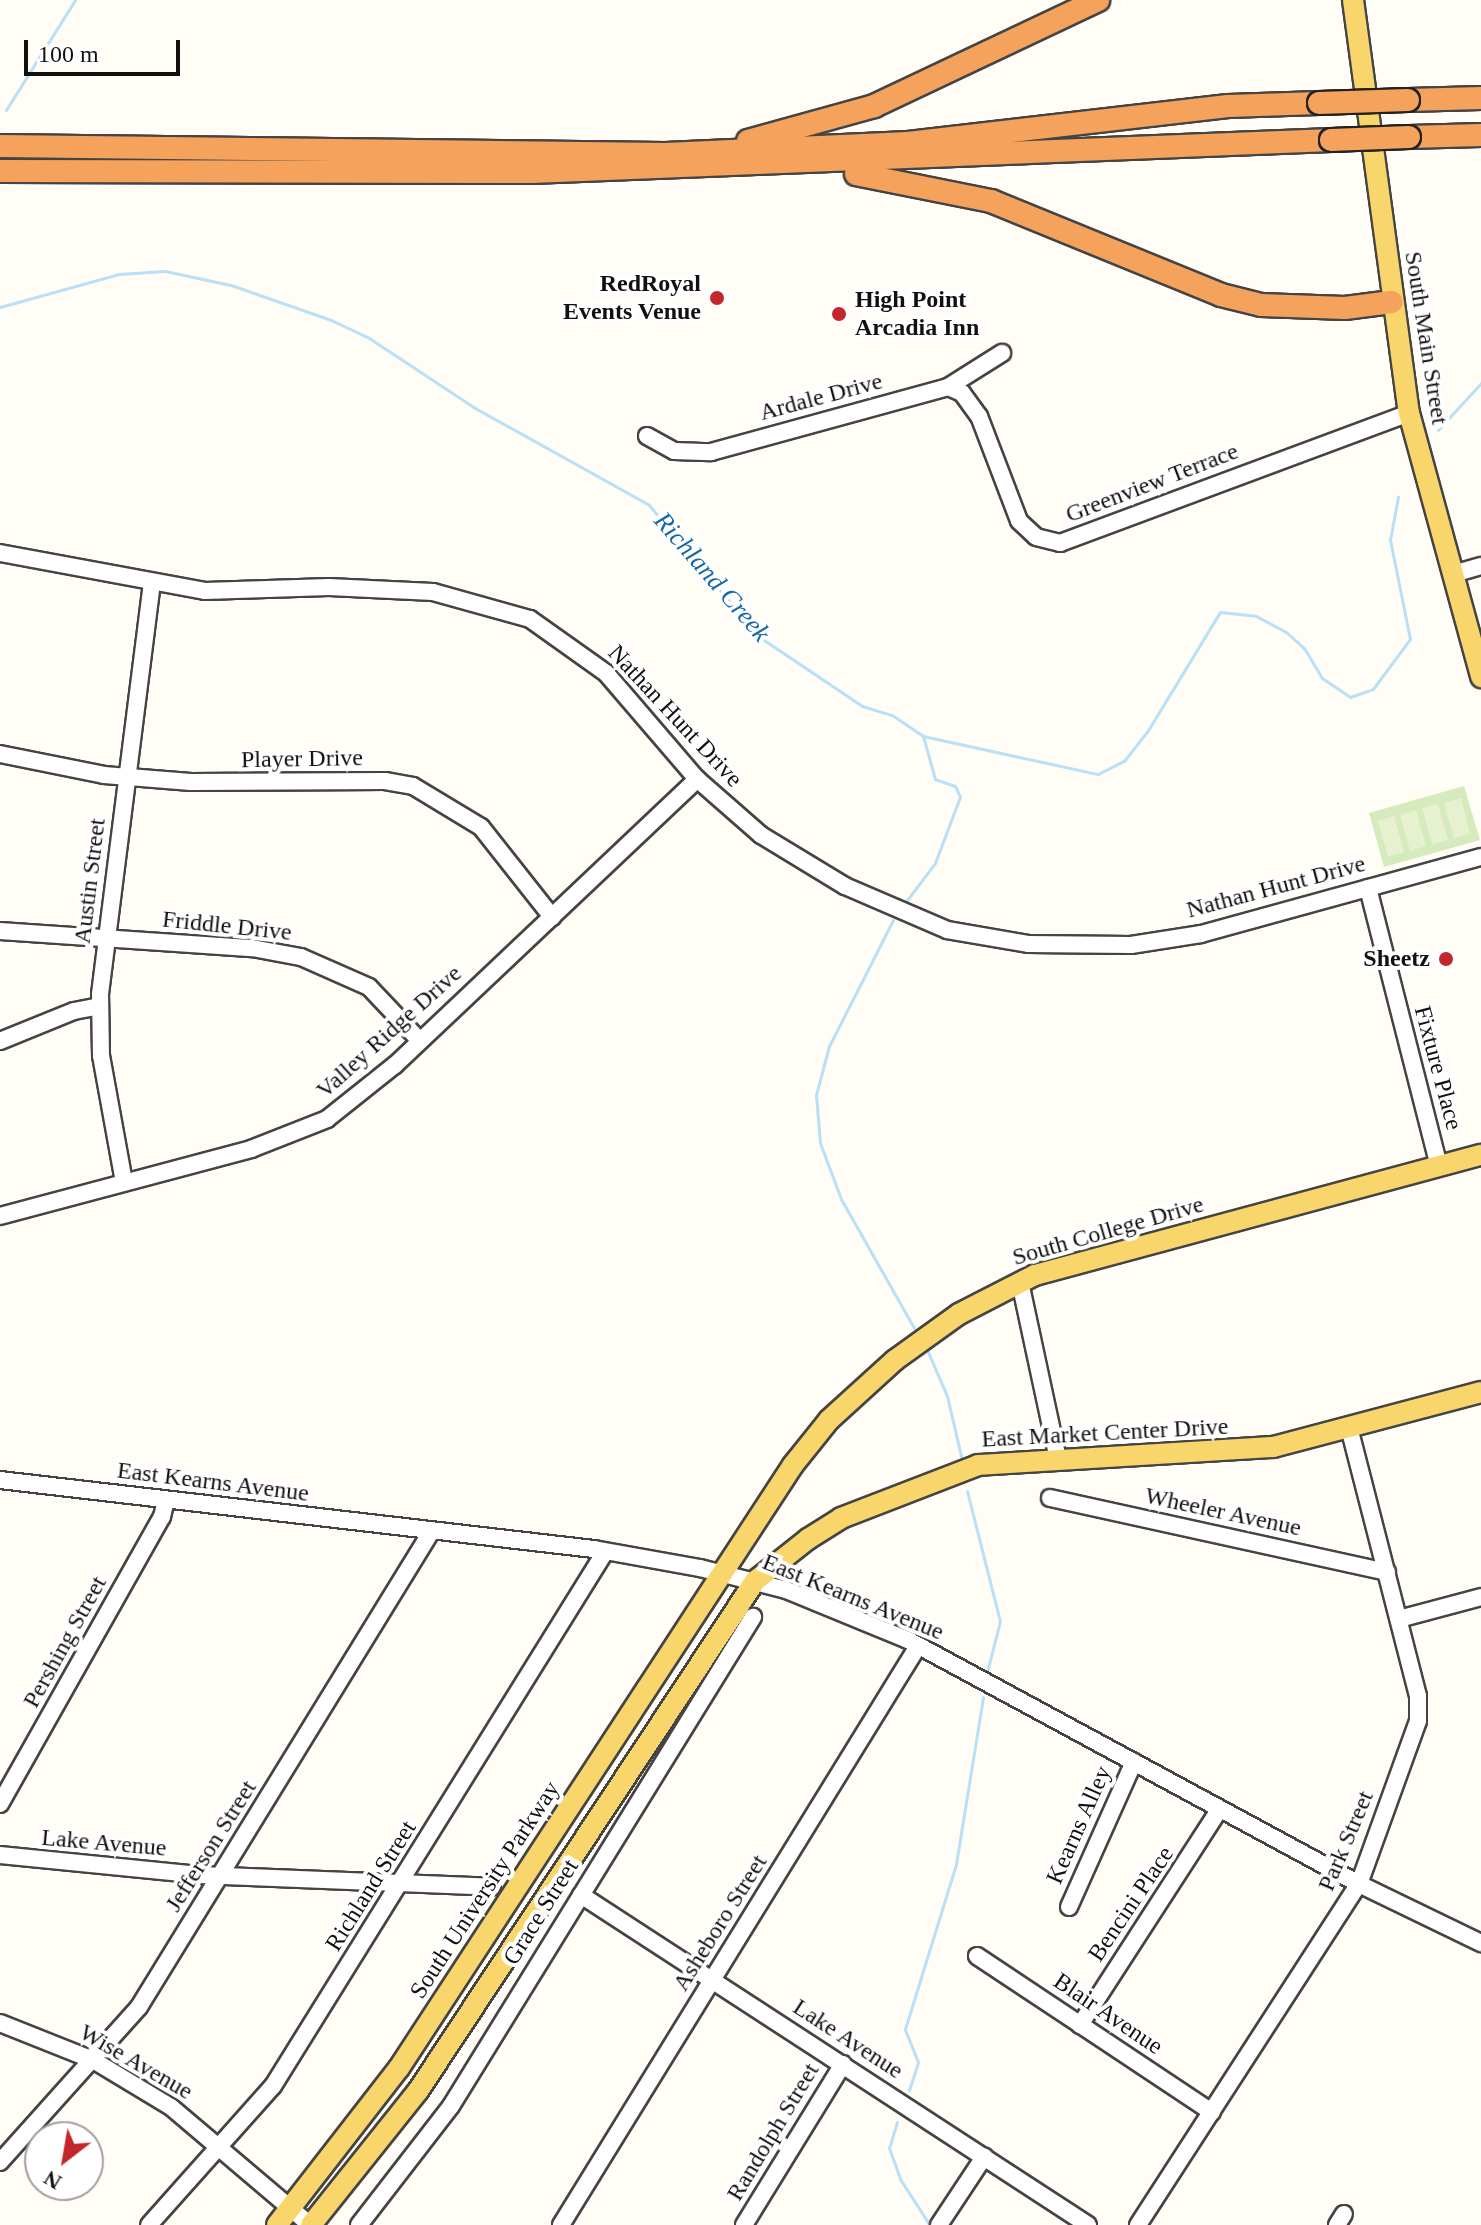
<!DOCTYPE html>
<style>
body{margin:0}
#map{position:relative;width:1481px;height:2225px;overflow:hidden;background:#fffdf5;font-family:Georgia,serif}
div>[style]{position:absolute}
.green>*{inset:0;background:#d5ebbd}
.pitch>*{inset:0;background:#e6f2cf}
.stream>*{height:3px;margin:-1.5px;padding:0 1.5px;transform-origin:1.5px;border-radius:1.5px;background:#b9e0f7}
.roads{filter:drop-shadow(2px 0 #444) drop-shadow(-2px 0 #444) drop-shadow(0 2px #444) drop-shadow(0 -2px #444)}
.minor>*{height:16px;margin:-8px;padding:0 8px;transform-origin:8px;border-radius:8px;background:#fff}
.major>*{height:20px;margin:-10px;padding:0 10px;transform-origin:10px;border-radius:10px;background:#f9d66b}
.highway>*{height:22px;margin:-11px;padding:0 11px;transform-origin:11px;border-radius:11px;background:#f5a25d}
.bridges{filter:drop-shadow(2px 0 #222) drop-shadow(-2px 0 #222) drop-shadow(0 2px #222) drop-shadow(0 -2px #222)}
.highway-bridge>*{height:22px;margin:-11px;padding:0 11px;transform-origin:11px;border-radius:11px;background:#f5a25d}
.dots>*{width:22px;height:22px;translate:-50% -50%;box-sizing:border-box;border:4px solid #fff;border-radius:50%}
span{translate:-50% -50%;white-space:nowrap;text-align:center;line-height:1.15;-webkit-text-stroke:8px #fff;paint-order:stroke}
.poi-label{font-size:24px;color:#111;font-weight:700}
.right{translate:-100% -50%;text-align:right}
.left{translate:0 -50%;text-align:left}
.street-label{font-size:24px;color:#111}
.water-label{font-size:26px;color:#1768a6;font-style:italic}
.north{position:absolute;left:24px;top:2121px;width:80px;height:80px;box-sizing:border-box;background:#fff;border:2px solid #a0a0a0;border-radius:50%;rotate:211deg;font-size:22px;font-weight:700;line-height:32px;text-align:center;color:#111}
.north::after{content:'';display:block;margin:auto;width:28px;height:36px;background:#c4262e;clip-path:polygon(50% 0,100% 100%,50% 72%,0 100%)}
.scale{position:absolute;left:24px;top:40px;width:156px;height:36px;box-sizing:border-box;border:4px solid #111;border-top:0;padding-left:10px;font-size:24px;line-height:28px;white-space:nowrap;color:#111;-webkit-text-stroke:6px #fff;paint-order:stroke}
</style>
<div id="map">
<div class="green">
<i style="clip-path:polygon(1464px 786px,1480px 840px,1384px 867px,1369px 813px)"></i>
</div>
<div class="pitch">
<i style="clip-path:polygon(1461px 798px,1470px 834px,1454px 838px,1444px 803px)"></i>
<i style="clip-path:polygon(1438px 804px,1448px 840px,1432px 844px,1422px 808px)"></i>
<i style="clip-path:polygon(1416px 810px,1426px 846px,1410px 851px,1400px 815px)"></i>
<i style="clip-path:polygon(1394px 816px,1404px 852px,1388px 857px,1378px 821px)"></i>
</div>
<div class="stream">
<i style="left:6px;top:110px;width:130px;rotate:-57.9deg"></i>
<i style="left:0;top:307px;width:123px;rotate:-15.5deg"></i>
<i style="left:119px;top:274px;width:46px;rotate:-3.7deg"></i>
<i style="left:165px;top:271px;width:67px;rotate:12deg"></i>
<i style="left:231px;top:285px;width:106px;rotate:19.3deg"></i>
<i style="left:331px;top:320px;width:42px;rotate:25.3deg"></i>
<i style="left:369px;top:338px;width:127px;rotate:33.4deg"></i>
<i style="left:475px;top:408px;width:199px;rotate:29.1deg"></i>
<i style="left:649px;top:505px;width:170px;rotate:50.2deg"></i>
<i style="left:758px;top:636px;width:125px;rotate:33.9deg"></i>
<i style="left:862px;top:706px;width:31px;rotate:17deg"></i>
<i style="left:892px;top:715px;width:37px;rotate:34deg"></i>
<i style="left:923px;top:736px;width:179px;rotate:12.3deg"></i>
<i style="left:1098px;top:774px;width:29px;rotate:-27deg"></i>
<i style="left:1124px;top:761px;width:37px;rotate:-52deg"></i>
<i style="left:1147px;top:732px;width:140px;rotate:-58.7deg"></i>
<i style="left:1220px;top:612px;width:36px;rotate:6deg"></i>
<i style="left:1256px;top:616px;width:34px;rotate:28deg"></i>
<i style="left:1286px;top:632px;width:24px;rotate:42deg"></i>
<i style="left:1304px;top:648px;width:35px;rotate:59deg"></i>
<i style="left:1322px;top:678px;width:34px;rotate:34deg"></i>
<i style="left:1350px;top:697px;width:24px;rotate:-19deg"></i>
<i style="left:1373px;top:689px;width:62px;rotate:-53.5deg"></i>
<i style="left:1410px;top:639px;width:101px;rotate:-101.4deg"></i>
<i style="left:1390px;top:540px;width:44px;rotate:-79.5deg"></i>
<i style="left:1438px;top:430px;width:64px;rotate:-47.5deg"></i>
<i style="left:904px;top:904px;width:51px;rotate:-52.9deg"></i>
<i style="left:935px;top:863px;width:71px;rotate:-69.3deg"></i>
<i style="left:960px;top:797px;width:12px;rotate:-114deg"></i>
<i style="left:955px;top:786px;width:21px;rotate:-161deg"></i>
<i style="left:935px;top:779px;width:45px;rotate:-105.6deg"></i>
<i style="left:893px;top:920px;width:141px;rotate:116.9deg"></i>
<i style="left:829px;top:1046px;width:51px;rotate:104.9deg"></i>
<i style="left:816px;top:1095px;width:48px;rotate:85.2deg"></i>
<i style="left:820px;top:1143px;width:60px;rotate:69.4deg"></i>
<i style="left:841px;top:1199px;width:148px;rotate:60.5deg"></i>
<i style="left:928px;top:1352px;width:48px;rotate:66.6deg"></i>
<i style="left:947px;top:1396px;width:62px;rotate:76.9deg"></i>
<i style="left:967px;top:1491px;width:134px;rotate:75.8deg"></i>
<i style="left:1000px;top:1621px;width:53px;rotate:104.3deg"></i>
<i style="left:909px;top:2090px;width:29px;rotate:-72deg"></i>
<i style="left:918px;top:2062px;width:35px;rotate:-112deg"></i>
<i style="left:905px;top:2029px;width:173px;rotate:-72.8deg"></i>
<i style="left:956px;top:1864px;width:169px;rotate:-80.8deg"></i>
<i style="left:897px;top:2122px;width:27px;rotate:107deg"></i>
<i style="left:889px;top:2148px;width:33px;rotate:70deg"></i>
<i style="left:900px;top:2179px;width:54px;rotate:57.2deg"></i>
</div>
<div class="roads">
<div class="minor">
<i style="left:948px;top:387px;width:15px;rotate:23deg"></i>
<i style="left:962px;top:393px;width:29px;rotate:54deg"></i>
<i style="left:979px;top:416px;width:112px;rotate:69.1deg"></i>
<i style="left:1019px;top:521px;width:23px;rotate:43deg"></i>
<i style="left:1036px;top:537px;width:25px;rotate:14deg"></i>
<i style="left:1060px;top:543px;width:372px;rotate:-20.4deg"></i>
<i style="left:647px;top:436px;width:31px;rotate:29deg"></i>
<i style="left:674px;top:451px;width:37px;rotate:2deg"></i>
<i style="left:711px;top:452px;width:246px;rotate:-15.3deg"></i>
<i style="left:948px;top:387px;width:64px;rotate:-32.2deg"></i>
<i style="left:0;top:553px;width:208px;rotate:10.5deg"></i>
<i style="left:205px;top:591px;width:124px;rotate:-1.8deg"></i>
<i style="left:329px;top:587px;width:104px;rotate:2.8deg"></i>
<i style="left:433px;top:592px;width:101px;rotate:15.6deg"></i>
<i style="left:530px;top:619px;width:93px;rotate:35.4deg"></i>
<i style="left:606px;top:673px;width:140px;rotate:49.4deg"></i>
<i style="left:697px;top:779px;width:85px;rotate:41.2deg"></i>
<i style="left:761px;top:835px;width:98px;rotate:31.3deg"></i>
<i style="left:845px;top:886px;width:111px;rotate:23.3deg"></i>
<i style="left:947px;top:930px;width:82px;rotate:9.8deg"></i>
<i style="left:1028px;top:944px;width:103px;rotate:0.6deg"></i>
<i style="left:1131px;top:945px;width:71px;rotate:-8.9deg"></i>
<i style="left:1201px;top:934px;width:290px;rotate:-15.4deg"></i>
<i style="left:1453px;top:574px;width:29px;rotate:-16deg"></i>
<i style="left:0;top:754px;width:106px;rotate:11.4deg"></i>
<i style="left:104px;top:775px;width:87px;rotate:4.6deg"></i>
<i style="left:191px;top:782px;width:194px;rotate:-0.3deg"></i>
<i style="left:385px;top:781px;width:28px;rotate:10deg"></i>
<i style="left:413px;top:786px;width:79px;rotate:31.1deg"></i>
<i style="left:481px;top:827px;width:115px;rotate:51.7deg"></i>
<i style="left:1368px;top:888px;width:288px;rotate:75.7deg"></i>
<i style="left:0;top:931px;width:253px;rotate:3.9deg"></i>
<i style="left:252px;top:948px;width:50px;rotate:10.4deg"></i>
<i style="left:301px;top:957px;width:74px;rotate:23.8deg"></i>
<i style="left:369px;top:987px;width:74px;rotate:46.6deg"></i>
<i style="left:0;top:1041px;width:80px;rotate:-22.1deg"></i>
<i style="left:74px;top:1011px;width:26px;rotate:-11deg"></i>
<i style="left:124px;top:1182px;width:128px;rotate:-100.3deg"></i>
<i style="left:101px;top:1056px;width:62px;rotate:-90.9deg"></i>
<i style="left:100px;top:994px;width:412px;rotate:-82.8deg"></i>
<i style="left:0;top:1216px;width:260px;rotate:-14.9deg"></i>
<i style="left:251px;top:1149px;width:82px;rotate:-21.5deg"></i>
<i style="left:327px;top:1119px;width:87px;rotate:-38.5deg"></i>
<i style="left:395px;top:1065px;width:416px;rotate:-43.4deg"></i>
<i style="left:1020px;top:1282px;width:182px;rotate:77.9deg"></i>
<i style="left:0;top:1480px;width:598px;rotate:6.63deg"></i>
<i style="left:594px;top:1549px;width:108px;rotate:10.2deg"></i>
<i style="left:700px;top:1568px;width:89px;rotate:14.3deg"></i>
<i style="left:786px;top:1590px;width:132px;rotate:22.3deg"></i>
<i style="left:908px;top:1640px;width:513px;rotate:28.41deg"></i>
<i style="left:1359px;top:1884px;width:136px;rotate:25.8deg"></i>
<i style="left:1050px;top:1498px;width:345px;rotate:12.4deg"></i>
<i style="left:1399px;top:1619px;width:85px;rotate:-15deg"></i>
<i style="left:0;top:1804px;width:330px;rotate:-60.6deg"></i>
<i style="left:162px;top:1517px;width:17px;rotate:-77deg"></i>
<i style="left:0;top:1855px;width:200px;rotate:5.7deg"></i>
<i style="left:199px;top:1875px;width:293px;rotate:2.3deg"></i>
<i style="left:581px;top:1895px;width:605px;rotate:33.06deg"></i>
<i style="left:1069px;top:1907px;width:159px;rotate:-65.9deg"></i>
<i style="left:977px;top:1956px;width:282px;rotate:33.6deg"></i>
<i style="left:0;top:2023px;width:100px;rotate:21.7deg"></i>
<i style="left:93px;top:2060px;width:91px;rotate:31.1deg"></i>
<i style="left:171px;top:2107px;width:182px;rotate:40.3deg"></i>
<i style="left:1080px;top:2025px;width:257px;rotate:-57.1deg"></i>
<i style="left:0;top:2162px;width:208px;rotate:-48.1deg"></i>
<i style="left:139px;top:2007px;width:558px;rotate:-58.42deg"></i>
<i style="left:149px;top:2225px;width:186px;rotate:-48.3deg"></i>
<i style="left:273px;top:2086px;width:629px;rotate:-58.13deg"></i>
<i style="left:359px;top:2225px;width:150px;rotate:-52.3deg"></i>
<i style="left:451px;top:2106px;width:575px;rotate:-58.3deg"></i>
<i style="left:561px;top:2225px;width:680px;rotate:-58.34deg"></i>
<i style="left:744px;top:2225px;width:189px;rotate:-58.4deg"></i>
<i style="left:939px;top:2225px;width:82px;rotate:-56.5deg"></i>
<i style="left:1138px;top:2225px;width:406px;rotate:-57.1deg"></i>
<i style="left:1359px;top:1884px;width:173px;rotate:-70.1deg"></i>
<i style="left:1418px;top:1721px;width:25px;rotate:-90deg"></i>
<i style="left:1418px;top:1696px;width:277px;rotate:-104.4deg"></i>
<i style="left:1337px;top:2225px;width:13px;rotate:-58deg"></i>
</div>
<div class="major">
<i style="left:1353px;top:0;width:417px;rotate:82.3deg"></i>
<i style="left:1409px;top:413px;width:274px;rotate:74.7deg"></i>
<i style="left:277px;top:2225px;width:199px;rotate:-52.2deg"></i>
<i style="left:399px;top:2068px;width:720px;rotate:-56.84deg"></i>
<i style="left:793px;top:1465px;width:58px;rotate:-51.3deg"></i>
<i style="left:829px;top:1420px;width:89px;rotate:-42.3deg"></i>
<i style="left:895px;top:1360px;width:79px;rotate:-35.7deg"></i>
<i style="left:959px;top:1314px;width:85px;rotate:-27.2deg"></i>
<i style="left:1035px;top:1275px;width:462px;rotate:-15.1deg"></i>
<i style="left:311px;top:2225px;width:171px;rotate:-51.4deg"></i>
<i style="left:418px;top:2091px;width:611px;rotate:-56.54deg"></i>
<i style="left:755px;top:1581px;width:68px;rotate:-38.4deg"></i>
<i style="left:808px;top:1539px;width:39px;rotate:-32deg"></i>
<i style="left:841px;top:1518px;width:147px;rotate:-21.1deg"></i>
<i style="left:978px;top:1465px;width:296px;rotate:-3.5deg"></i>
<i style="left:1273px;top:1447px;width:215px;rotate:-14.8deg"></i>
</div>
<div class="highway">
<i style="left:1408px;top:100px;width:73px;rotate:-1.6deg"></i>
<i style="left:1409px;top:137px;width:72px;rotate:-1.6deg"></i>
<i style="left:748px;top:141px;width:131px;rotate:-15.5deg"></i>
<i style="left:874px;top:106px;width:248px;rotate:-25.3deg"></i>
<i style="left:0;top:146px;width:665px;rotate:0.69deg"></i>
<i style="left:665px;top:154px;width:243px;rotate:-2.6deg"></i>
<i style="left:908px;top:143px;width:322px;rotate:-6.6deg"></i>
<i style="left:1228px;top:106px;width:91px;rotate:-1.9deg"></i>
<i style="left:0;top:171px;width:532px;rotate:0.11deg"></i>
<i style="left:532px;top:172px;width:800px;rotate:-2.29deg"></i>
<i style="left:856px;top:174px;width:138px;rotate:11.3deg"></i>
<i style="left:991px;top:201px;width:248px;rotate:22.2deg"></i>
<i style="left:1221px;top:295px;width:41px;rotate:14deg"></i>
<i style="left:1261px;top:305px;width:84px;rotate:2deg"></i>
<i style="left:1345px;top:308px;width:47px;rotate:-7.3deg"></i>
</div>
</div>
<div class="bridges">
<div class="highway-bridge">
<i style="left:1319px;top:103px;width:89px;rotate:-1.9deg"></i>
<i style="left:1331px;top:140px;width:78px;rotate:-2.2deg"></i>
</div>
</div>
<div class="dots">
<i style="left:717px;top:298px;background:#c4262e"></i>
<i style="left:839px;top:314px;background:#c4262e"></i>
<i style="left:1446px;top:959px;background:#c4262e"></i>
</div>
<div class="poi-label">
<span class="right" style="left:701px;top:298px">RedRoyal<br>Events Venue</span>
<span class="left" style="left:855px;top:314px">High Point<br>Arcadia Inn</span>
<span class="right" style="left:1430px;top:959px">Sheetz</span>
</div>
<div class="street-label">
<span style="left:1426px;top:338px;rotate:81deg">South Main Street</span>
<span style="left:821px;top:397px;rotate:-15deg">Ardale Drive</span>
<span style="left:1152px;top:483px;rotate:-21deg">Greenview Terrace</span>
<span style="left:675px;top:716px;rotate:47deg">Nathan Hunt Drive</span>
<span style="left:302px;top:759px;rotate:-1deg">Player Drive</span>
<span style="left:90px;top:881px;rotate:-83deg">Austin Street</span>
<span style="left:1276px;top:887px;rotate:-15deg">Nathan Hunt Drive</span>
<span style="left:227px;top:926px;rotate:6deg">Friddle Drive</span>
<span style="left:389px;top:1032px;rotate:-42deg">Valley Ridge Drive</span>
<span style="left:1438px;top:1068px;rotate:75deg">Fixture Place</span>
<span style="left:1108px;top:1231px;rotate:-16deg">South College Drive</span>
<span style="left:1105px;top:1433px;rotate:-3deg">East Market Center Drive</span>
<span style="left:213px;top:1482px;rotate:7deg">East Kearns Avenue</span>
<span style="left:1223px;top:1512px;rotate:12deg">Wheeler Avenue</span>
<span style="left:853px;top:1597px;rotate:22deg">East Kearns Avenue</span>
<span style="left:65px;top:1642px;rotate:-61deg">Pershing Street</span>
<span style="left:1079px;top:1825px;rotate:-66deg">Kearns Alley</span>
<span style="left:1346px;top:1841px;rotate:-67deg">Park Street</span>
<span style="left:104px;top:1843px;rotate:5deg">Lake Avenue</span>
<span style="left:211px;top:1846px;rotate:-58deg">Jefferson Street</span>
<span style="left:371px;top:1886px;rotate:-58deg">Richland Street</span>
<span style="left:485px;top:1890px;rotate:-57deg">South University Parkway</span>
<span style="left:1131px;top:1904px;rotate:-56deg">Bencini Place</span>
<span style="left:541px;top:1912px;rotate:-58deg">Grace Street</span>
<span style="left:720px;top:1923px;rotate:-58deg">Asheboro Street</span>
<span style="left:1108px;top:2014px;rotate:34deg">Blair Avenue</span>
<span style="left:848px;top:2039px;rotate:33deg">Lake Avenue</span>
<span style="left:136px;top:2062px;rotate:30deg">Wise Avenue</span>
<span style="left:773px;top:2132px;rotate:-59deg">Randolph Street</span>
</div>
<div class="water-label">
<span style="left:712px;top:577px;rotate:49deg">Richland Creek</span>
</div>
<div class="north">N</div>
<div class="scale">100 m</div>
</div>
